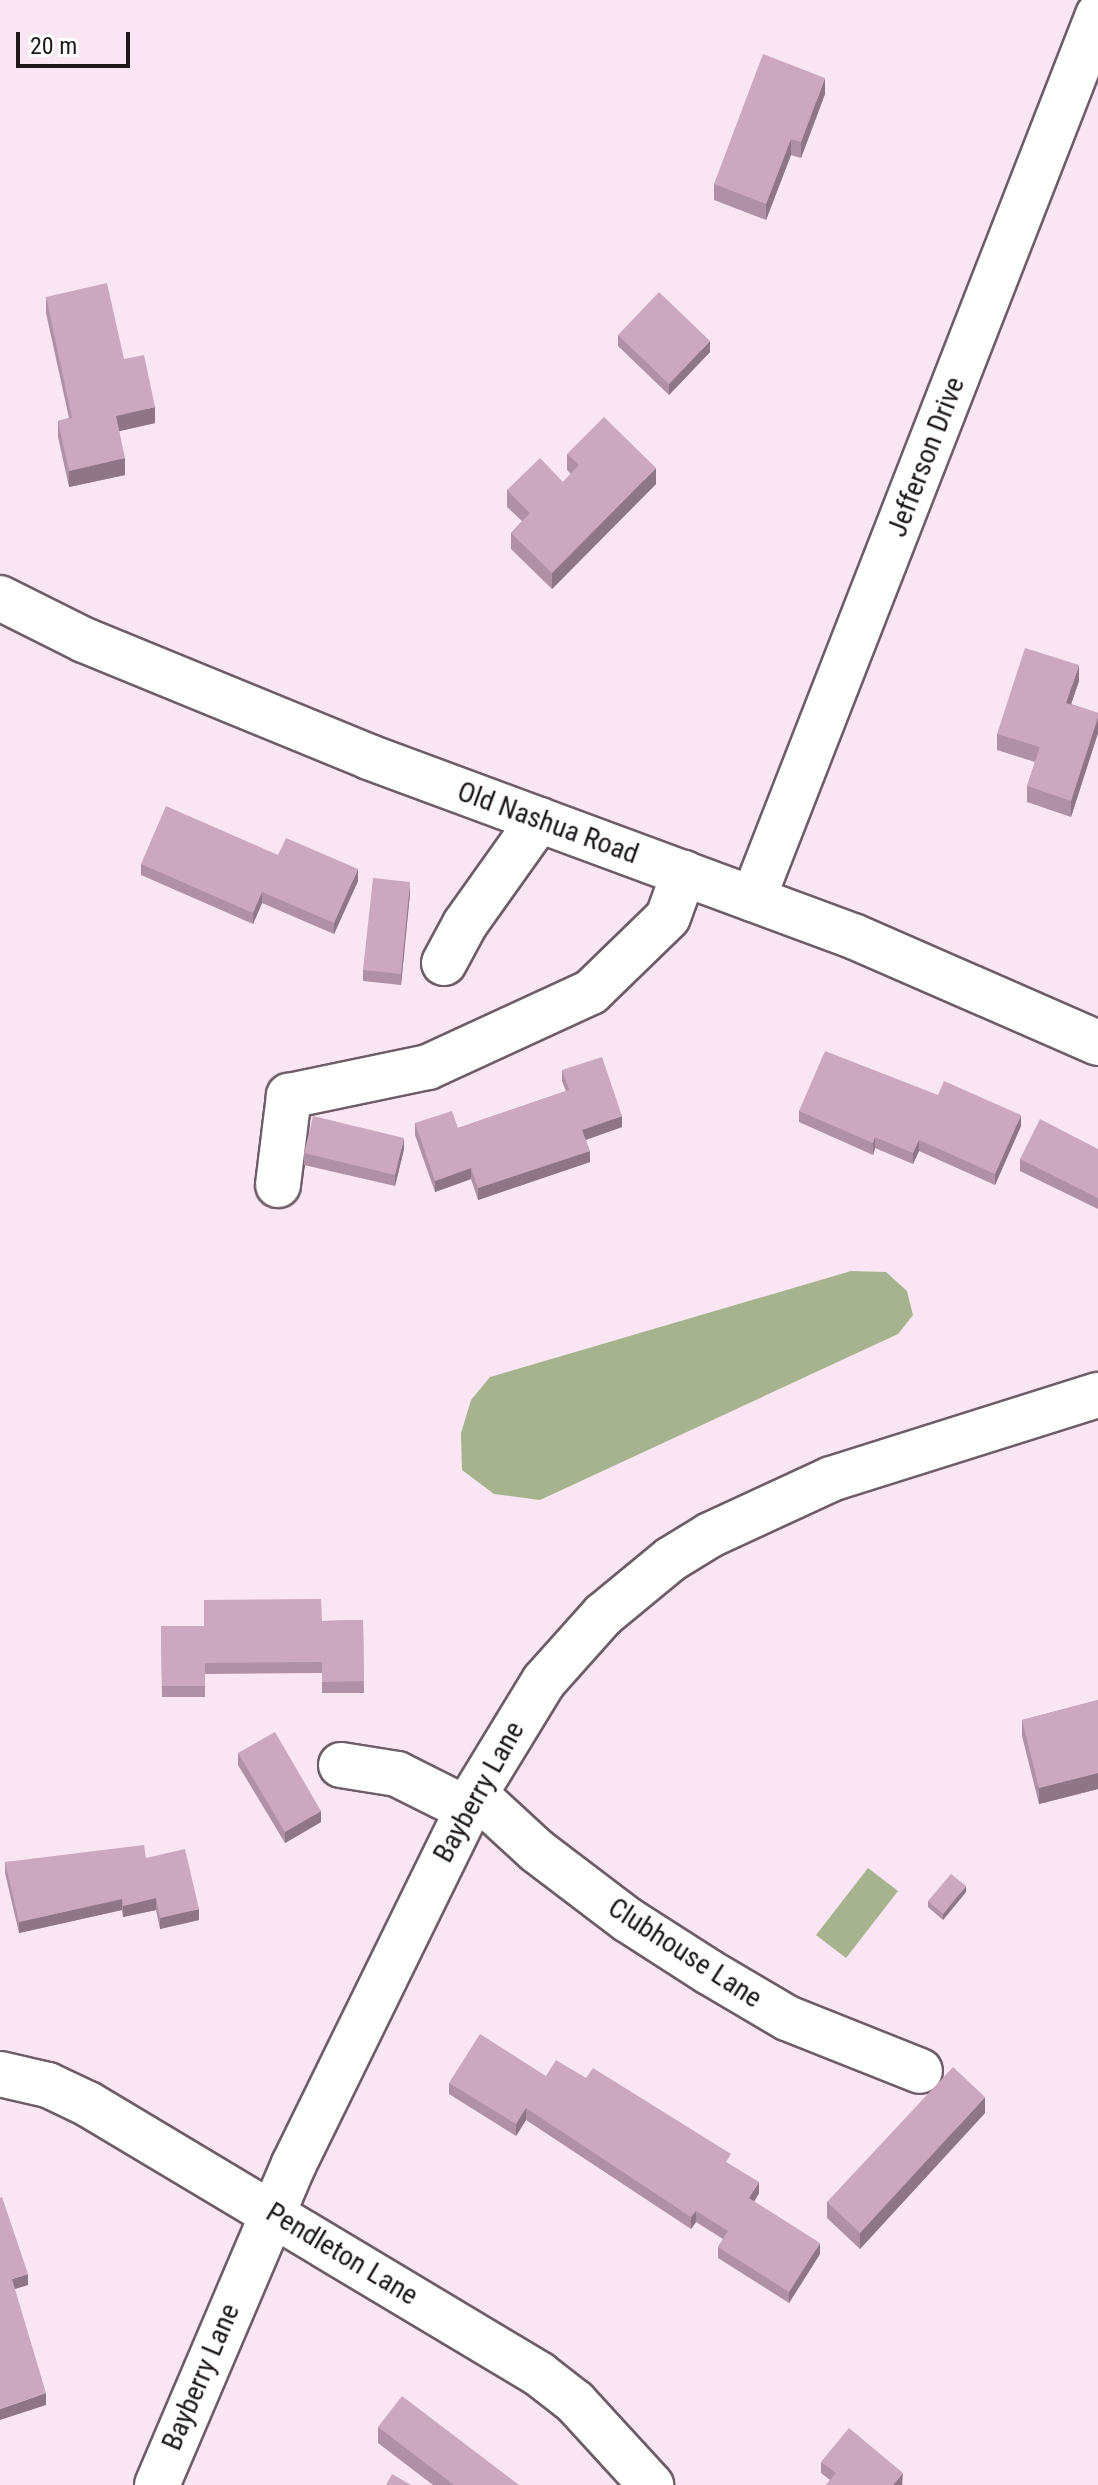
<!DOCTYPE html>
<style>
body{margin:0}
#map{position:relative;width:1098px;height:2485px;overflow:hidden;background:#f9e6f2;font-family:"Roboto Condensed",sans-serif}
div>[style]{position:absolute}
.water>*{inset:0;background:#a6b38e}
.roads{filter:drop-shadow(2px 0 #6e5d68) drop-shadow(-2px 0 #6e5d68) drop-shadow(0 2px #6e5d68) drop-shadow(0 -2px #6e5d68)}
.minor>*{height:44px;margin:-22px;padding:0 22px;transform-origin:22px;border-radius:22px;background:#fff}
.wall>*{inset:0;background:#af90a4}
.shaded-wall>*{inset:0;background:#8f7686}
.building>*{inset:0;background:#cca8bf}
span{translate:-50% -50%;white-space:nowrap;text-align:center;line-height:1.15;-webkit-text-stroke:6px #fff;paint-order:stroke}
.street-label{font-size:28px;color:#1e181c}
.scale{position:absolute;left:16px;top:32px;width:114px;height:36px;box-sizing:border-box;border:4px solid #1e181c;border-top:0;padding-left:10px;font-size:24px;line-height:28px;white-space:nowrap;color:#1e181c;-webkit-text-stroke:6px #fff;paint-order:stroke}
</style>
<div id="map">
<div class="water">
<i style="clip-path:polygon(851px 1271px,886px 1272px,907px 1291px,913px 1315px,898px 1334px,540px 1500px,494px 1494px,462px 1470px,461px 1433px,471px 1400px,490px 1377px)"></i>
<i style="clip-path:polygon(868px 1868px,898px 1891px,846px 1958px,816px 1935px)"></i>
</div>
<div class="roads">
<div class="minor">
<i style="left:0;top:598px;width:94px;rotate:26.6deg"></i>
<i style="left:84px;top:640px;width:308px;rotate:22.3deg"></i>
<i style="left:369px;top:757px;width:516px;rotate:20.3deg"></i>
<i style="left:853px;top:936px;width:267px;rotate:23.6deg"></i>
<i style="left:753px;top:899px;width:949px;rotate:-68.68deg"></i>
<i style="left:444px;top:963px;width:44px;rotate:-61.7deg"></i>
<i style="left:465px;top:924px;width:128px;rotate:-54.6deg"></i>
<i style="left:278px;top:1185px;width:90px;rotate:-83deg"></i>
<i style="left:289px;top:1096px;width:142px;rotate:-11.8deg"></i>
<i style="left:428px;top:1067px;width:179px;rotate:-24.7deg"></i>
<i style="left:591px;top:992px;width:107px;rotate:-44.2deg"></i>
<i style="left:668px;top:917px;width:47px;rotate:-70deg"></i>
<i style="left:341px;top:1765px;width:57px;rotate:9.1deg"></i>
<i style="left:397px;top:1774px;width:78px;rotate:26.6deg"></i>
<i style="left:475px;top:1794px;width:84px;rotate:42.6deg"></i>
<i style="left:537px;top:1851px;width:114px;rotate:37.2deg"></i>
<i style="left:628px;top:1920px;width:96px;rotate:32.7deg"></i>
<i style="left:709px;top:1972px;width:91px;rotate:30.5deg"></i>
<i style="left:787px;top:2018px;width:143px;rotate:21.7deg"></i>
<i style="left:0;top:2074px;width:49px;rotate:12.9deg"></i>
<i style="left:48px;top:2085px;width:44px;rotate:25.4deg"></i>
<i style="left:88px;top:2104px;width:526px;rotate:30.91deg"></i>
<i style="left:539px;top:2374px;width:46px;rotate:37.9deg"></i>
<i style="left:575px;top:2402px;width:113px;rotate:47.5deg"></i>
<i style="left:157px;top:2485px;width:349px;rotate:-66.9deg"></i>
<i style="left:294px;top:2164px;width:412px;rotate:-63.9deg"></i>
<i style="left:475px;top:1794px;width:132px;rotate:-58.6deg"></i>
<i style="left:544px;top:1681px;width:89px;rotate:-48.2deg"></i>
<i style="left:603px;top:1615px;width:88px;rotate:-39.5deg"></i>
<i style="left:671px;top:1559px;width:46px;rotate:-31.6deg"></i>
<i style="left:710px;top:1535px;width:133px;rotate:-24.8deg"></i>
<i style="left:831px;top:1479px;width:280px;rotate:-17.5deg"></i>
</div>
</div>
<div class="wall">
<i style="clip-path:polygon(825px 94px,801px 158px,791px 155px,766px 220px,714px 200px,714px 184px)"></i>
<i style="clip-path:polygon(46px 297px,124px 359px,155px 423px,119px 431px,125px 475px,69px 487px,58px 437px,58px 421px,69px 418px,46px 313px)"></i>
<i style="clip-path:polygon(618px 335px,710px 352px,669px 395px,618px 346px)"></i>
<i style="clip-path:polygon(567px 454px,656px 484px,552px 589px,511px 549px,511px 533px,522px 521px,507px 507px,507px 490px,563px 482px,571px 474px,567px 470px)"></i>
<i style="clip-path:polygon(1079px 681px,1071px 704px,1098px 713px,1098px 733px,1071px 817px,1027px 802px,1027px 786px,1035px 762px,997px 750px,997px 734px)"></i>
<i style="clip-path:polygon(278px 855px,358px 881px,334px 934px,262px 903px,253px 924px,141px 875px,141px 864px)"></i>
<i style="clip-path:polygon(410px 893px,401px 985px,363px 981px,363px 970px)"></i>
<i style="clip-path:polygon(562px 1070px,622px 1127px,586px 1140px,590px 1162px,478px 1200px,471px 1179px,435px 1192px,415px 1135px,415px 1123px,458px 1128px,566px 1091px,562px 1081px)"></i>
<i style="clip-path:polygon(938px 1095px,1021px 1126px,995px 1185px,919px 1151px,913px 1164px,875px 1148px,873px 1155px,799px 1122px,799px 1111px)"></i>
<i style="clip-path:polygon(404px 1149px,395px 1186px,304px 1165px,304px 1153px)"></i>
<i style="clip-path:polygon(1098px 1149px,1098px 1209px,1020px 1171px,1020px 1159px)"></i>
<i style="clip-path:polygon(363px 1620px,364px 1693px,322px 1693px,322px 1673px,205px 1674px,205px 1697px,162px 1697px,161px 1626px,204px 1626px,322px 1621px)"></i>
<i style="clip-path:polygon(1098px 1700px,1098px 1802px,1098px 1789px,1039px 1804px,1022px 1736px,1022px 1720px)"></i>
<i style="clip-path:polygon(238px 1753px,321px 1822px,285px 1843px,238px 1765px)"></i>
<i style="clip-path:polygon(146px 1858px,199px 1920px,160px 1929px,156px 1910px,123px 1917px,122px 1910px,19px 1933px,5px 1873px,5px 1862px)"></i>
<i style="clip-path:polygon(966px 1892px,943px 1920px,928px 1907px,928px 1901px)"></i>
<i style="clip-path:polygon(546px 2076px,731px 2165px,759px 2193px,754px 2202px,820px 2254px,789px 2303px,718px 2258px,718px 2247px,723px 2239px,696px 2222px,691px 2229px,526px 2120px,516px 2136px,449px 2094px,449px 2083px)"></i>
<i style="clip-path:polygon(985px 2113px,860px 2249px,827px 2218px,827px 2202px)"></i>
<i style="clip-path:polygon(378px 2427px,519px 2485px,433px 2485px,378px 2443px)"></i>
<i style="clip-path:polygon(821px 2462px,903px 2484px,902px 2485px,826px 2485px,830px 2480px,821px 2473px)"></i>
</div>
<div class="shaded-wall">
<i style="clip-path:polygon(825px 78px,825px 94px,801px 158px,801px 142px)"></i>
<i style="clip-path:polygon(791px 139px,791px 155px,766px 220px,766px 204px)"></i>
<i style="clip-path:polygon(710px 341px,710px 352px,669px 395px,669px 384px)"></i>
<i style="clip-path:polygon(155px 407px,155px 423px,116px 432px,116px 416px)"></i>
<i style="clip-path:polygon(125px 458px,125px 475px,69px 487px,69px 471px)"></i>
<i style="clip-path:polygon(656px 468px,656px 484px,552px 589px,552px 573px)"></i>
<i style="clip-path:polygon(1079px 665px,1079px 681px,1066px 719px,1066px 703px)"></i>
<i style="clip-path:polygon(1098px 717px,1098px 733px,1071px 817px,1071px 801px)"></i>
<i style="clip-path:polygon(358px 869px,358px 881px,334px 934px,334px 923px)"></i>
<i style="clip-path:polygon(410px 882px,410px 893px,401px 985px,401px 974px)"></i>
<i style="clip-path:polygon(262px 892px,262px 903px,253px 924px,253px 913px)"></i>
<i style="clip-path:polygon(1021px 1115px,1021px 1126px,995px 1185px,995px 1174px)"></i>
<i style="clip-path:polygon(622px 1116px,622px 1127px,582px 1141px,582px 1130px)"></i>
<i style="clip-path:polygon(875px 1137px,875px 1148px,873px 1155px,873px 1143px)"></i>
<i style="clip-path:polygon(404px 1138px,404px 1149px,395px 1186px,395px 1175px)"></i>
<i style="clip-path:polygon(919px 1140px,919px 1151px,913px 1164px,913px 1153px)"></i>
<i style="clip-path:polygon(590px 1151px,590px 1162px,478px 1200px,478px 1188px)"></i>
<i style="clip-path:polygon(471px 1168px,471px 1179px,435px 1192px,435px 1181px)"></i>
<i style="clip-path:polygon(1098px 1773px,1098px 1789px,1039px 1804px,1039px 1788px)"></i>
<i style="clip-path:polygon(321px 1811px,321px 1822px,285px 1843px,285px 1832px)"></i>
<i style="clip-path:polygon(966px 1886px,966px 1892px,943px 1920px,943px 1914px)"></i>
<i style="clip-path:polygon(156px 1898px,156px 1910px,123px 1917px,123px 1906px)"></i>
<i style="clip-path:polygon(122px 1899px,122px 1910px,19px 1933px,19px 1922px)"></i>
<i style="clip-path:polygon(199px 1909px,199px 1920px,160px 1929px,160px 1918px)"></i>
<i style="clip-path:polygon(985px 2097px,985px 2113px,860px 2249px,860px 2233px)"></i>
<i style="clip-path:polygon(526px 2108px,526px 2120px,516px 2136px,516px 2124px)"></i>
<i style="clip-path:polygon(759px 2182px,759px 2193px,749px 2210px,749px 2198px)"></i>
<i style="clip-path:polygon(696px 2211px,696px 2222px,691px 2229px,691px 2217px)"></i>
<i style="clip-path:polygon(820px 2243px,820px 2254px,789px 2303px,789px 2292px)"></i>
<i style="clip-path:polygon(28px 2274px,28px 2285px,12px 2290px,12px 2279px)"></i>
<i style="clip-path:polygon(46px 2393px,46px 2405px,0 2420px,0 2409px)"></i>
<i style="clip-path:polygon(903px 2473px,902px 2485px,893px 2485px)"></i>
</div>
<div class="building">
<i style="clip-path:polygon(763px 54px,825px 78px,801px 142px,791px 139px,766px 204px,714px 184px)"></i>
<i style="clip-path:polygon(107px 283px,124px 359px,144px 355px,155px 407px,116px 416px,125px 458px,69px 471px,58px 421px,72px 418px,46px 297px)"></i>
<i style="clip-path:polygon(659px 292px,710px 341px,669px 384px,618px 335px)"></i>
<i style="clip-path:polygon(604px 417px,656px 468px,552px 573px,511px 533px,530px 513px,507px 490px,540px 458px,563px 482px,579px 465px,567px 454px)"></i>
<i style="clip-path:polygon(1025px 648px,1079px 665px,1066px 703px,1098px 713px,1098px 717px,1071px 801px,1027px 786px,1040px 747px,997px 734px)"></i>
<i style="clip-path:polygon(166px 806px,278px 855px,286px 838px,358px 869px,334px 923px,262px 892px,253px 913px,141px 864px)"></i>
<i style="clip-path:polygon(373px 878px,410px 882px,401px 974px,363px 970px)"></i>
<i style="clip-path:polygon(825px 1051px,938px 1095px,944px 1081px,1021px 1115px,995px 1174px,919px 1140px,913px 1153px,875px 1137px,873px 1143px,799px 1111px)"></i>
<i style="clip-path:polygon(602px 1057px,622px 1116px,582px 1130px,590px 1151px,478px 1188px,471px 1168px,435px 1181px,415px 1123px,452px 1111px,458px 1128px,569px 1090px,562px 1070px)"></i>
<i style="clip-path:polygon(313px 1116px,404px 1138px,395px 1175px,304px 1153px)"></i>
<i style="clip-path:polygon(1040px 1119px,1098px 1149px,1098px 1198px,1020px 1159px)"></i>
<i style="clip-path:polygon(321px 1599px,322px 1621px,363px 1620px,364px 1681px,322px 1682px,322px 1662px,205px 1663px,205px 1686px,162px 1686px,161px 1626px,204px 1626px,204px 1600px)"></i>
<i style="clip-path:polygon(1098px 1700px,1098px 1773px,1039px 1788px,1022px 1720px)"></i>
<i style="clip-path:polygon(275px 1732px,321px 1811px,285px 1832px,238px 1753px)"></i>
<i style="clip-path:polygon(144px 1845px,146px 1858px,185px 1849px,199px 1909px,160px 1918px,156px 1898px,123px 1906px,122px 1899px,19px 1922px,5px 1862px)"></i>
<i style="clip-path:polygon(951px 1874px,966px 1886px,943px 1914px,928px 1901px)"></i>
<i style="clip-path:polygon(480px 2034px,546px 2076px,556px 2060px,586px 2078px,593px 2068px,731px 2154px,726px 2162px,759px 2182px,749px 2198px,820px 2243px,789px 2292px,718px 2247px,728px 2231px,696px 2211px,691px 2217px,526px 2108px,516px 2124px,449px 2083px)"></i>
<i style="clip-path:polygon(953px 2067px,985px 2097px,860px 2233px,827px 2202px)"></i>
<i style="clip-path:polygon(2px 2197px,28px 2274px,12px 2279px,46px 2393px,0 2409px,0 2198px)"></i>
<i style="clip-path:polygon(402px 2396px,519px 2485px,454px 2485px,378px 2427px)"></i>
<i style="clip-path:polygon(849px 2428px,903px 2473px,893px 2485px,826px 2485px,836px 2473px,821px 2462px)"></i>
<i style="clip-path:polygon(392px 2474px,411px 2485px,386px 2485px)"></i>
</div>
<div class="street-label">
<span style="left:926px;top:457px;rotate:-69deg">Jefferson Drive</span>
<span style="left:548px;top:823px;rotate:20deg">Old Nashua Road</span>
<span style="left:479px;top:1792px;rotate:-61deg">Bayberry Lane</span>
<span style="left:685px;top:1953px;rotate:33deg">Clubhouse Lane</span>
<span style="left:342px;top:2254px;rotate:31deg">Pendleton Lane</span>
<span style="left:201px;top:2377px;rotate:-67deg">Bayberry Lane</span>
</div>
<div class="scale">20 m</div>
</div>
